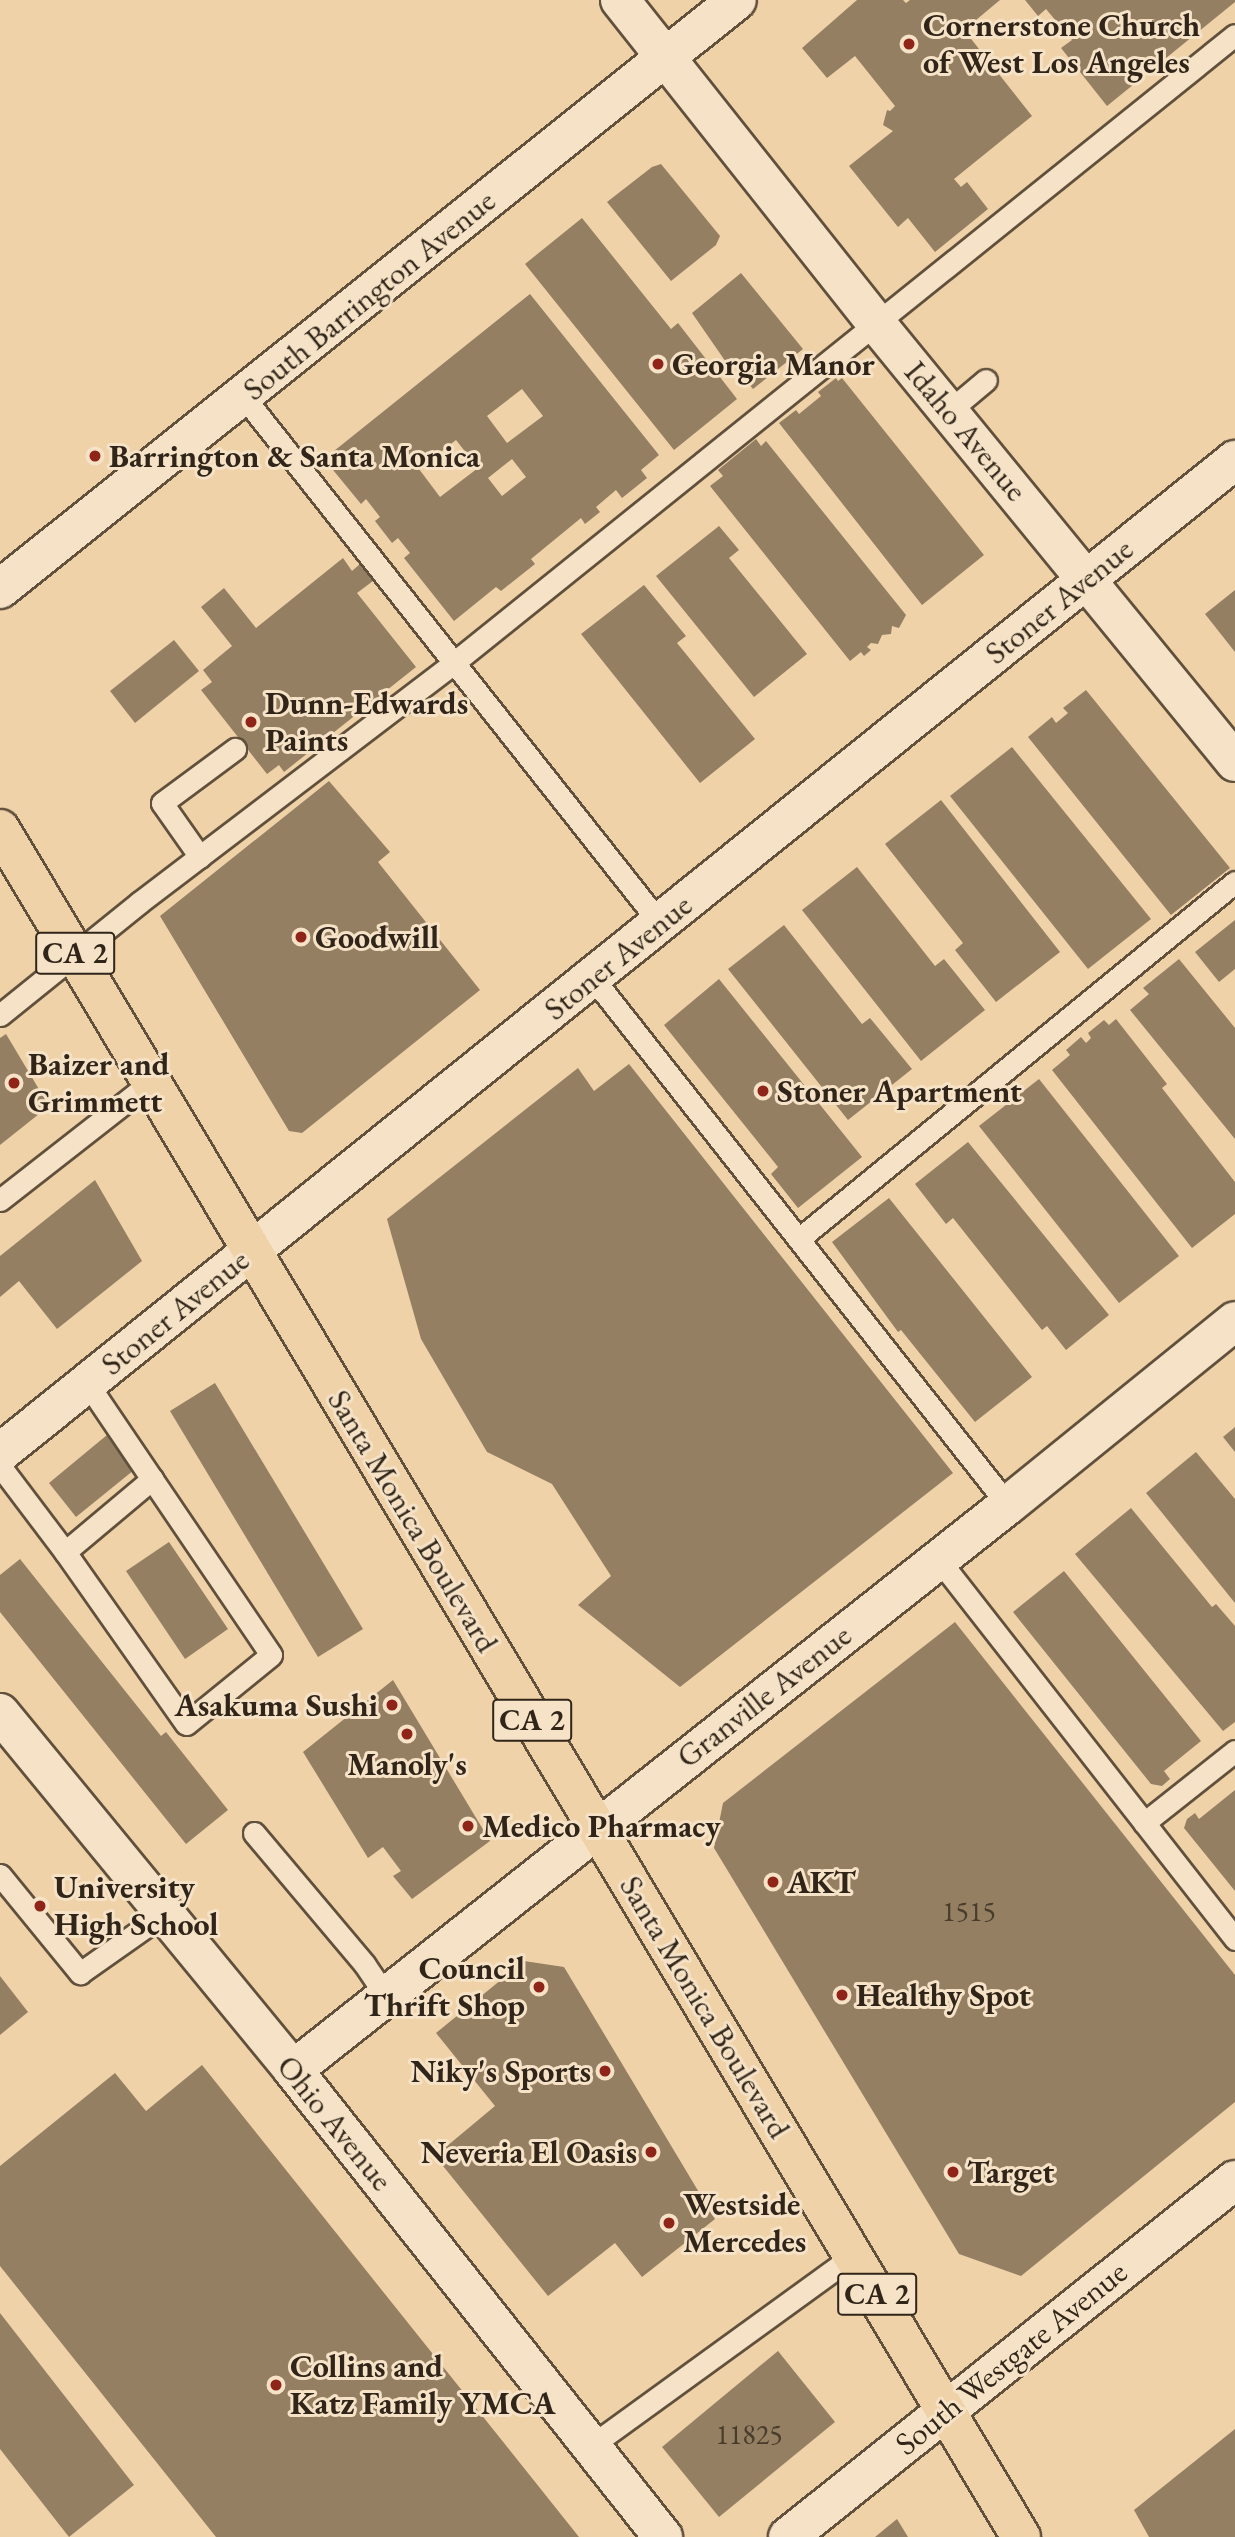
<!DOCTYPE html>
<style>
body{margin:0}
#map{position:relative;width:1235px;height:2537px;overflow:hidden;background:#f0d2a9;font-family:"EB Garamond",serif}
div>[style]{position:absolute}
.building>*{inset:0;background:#947f63}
.roads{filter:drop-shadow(2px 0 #60503c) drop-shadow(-2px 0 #60503c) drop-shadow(0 2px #60503c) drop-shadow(0 -2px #60503c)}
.lane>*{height:21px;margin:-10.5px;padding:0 10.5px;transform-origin:10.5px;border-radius:10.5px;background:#f5e2c7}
.street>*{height:38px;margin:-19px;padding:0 19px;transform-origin:19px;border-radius:19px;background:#f5e2c7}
.secondary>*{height:38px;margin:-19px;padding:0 19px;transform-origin:19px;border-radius:19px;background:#f5e2c7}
.primary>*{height:38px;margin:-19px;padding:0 19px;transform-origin:19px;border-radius:19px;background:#f0d2a9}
.dots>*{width:19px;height:19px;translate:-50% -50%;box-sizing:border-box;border:4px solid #f5e2c7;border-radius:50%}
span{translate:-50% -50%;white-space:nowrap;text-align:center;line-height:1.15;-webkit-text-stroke:6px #f5e2c7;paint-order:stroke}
.number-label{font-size:28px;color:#493c2b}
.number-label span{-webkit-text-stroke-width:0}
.shield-label span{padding:2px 5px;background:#f5e2c7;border:2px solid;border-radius:5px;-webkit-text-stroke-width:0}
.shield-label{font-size:30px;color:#302518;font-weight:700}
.poi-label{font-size:32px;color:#302518;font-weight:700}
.left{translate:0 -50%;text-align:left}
.right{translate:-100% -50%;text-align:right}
.street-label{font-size:32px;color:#302518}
</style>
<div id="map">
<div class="building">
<i style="clip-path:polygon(857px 0,903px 0,906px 3px,910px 0,1000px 0,964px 30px,1032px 116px,954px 179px,961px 187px,967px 182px,988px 209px,935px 252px,908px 218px,898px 227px,849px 166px,893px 131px,883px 125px,887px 110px,890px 111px,895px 106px,855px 56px,827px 78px,802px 48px)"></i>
<i style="clip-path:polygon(1025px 0,1235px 0,1235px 2px,1107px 106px,1061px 48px,1072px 40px,1046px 9px,1038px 16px)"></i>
<i style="clip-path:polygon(661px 164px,720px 236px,716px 245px,671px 281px,607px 202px,652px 167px)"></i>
<i style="clip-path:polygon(582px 218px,671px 329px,678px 323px,737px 399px,674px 450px,525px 264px)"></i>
<i style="clip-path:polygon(741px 273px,803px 349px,753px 389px,731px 362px,728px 365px,692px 313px)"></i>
<i style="clip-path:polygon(evenodd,530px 294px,659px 455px,641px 470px,647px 478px,622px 498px,616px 490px,596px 507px,600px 512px,585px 524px,581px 518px,531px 559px,535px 564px,501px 591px,496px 587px,454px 621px,404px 558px,410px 553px,398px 538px,392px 543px,375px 521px,380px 517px,366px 499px,361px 504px,324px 459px,530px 294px,522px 389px,543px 416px,507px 443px,487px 416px,522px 389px,530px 294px,456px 440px,478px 468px,440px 497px,419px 469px,456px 440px,530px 294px,512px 459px,526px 477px,502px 496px,488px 478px,512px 459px)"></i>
<i style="clip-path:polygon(836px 378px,838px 381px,842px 378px,984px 555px,922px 605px,779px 423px,796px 410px,799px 414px,821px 396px,818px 392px)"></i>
<i style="clip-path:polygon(756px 439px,761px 446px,766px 441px,906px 615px,899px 628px,892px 626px,891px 634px,882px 635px,878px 644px,871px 643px,867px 647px,871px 650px,864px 656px,861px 652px,850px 661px,710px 486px,723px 476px,718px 470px)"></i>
<i style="clip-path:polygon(719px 526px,739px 550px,729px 558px,807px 654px,754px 697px,656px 576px)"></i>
<i style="clip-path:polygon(343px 558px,352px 571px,360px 564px,373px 581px,357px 593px,416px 667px,284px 772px,279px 765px,267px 774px,201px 690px,212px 682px,203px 670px,232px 646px,201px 607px,224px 588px,256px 628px)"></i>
<i style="clip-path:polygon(644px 585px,686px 636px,677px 643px,755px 739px,700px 783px,581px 634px)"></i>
<i style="clip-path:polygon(1235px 590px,1235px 652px,1205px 614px)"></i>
<i style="clip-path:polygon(174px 640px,199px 671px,135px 723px,110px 691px)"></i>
<i style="clip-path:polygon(1086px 690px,1230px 868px,1171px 915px,1028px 737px,1052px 717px,1056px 723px,1068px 713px,1063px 708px)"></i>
<i style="clip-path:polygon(1012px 747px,1151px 919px,1088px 969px,950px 796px)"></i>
<i style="clip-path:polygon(329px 781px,390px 852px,378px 862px,480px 990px,302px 1133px,289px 1131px,160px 916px)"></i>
<i style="clip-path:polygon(941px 800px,1060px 952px,996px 1002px,955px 950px,963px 943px,885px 844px)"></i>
<i style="clip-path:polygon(857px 867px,935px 966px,944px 959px,985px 1010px,921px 1061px,802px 910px)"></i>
<i style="clip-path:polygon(1235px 920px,1235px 969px,1219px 982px,1195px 952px)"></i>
<i style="clip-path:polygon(784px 925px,862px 1024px,870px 1018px,912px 1069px,848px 1120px,728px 969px)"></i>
<i style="clip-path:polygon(1179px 959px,1235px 1028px,1235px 1139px,1130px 1010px,1149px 994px,1143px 988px)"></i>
<i style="clip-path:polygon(719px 979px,862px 1157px,798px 1208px,771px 1174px,778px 1167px,664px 1025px)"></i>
<i style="clip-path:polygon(1116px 1019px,1167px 1084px,1162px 1088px,1235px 1182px,1235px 1214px,1192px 1248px,1052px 1070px,1070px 1055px,1066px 1050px,1081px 1037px,1086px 1043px,1091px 1038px,1088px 1033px,1104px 1020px,1109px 1025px)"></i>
<i style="clip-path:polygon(6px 1034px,49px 1106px,0 1145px,0 1038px)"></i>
<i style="clip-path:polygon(629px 1064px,953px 1473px,680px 1687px,578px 1605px,611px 1576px,552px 1484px,487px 1452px,421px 1339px,387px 1219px,578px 1068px,594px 1091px)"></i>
<i style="clip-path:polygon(1039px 1079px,1179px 1256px,1119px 1303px,979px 1126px)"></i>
<i style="clip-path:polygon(968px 1142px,1109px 1315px,1066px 1350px,1047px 1326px,1042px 1330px,953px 1218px,946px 1224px,915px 1184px)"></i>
<i style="clip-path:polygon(95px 1180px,142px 1261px,57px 1329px,19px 1281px,0 1297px,0 1256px)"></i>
<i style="clip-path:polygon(889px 1198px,1032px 1377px,975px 1422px,901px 1330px,898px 1332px,832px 1242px)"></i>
<i style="clip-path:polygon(215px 1383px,363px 1629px,318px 1657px,170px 1411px)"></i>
<i style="clip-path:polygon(1235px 1427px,1235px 1452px,1223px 1437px)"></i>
<i style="clip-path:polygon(107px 1435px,134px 1470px,76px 1517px,49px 1483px)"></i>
<i style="clip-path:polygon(1196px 1452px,1235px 1499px,1235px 1603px,1146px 1493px)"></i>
<i style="clip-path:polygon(1131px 1508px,1212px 1607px,1216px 1604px,1235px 1626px,1235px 1722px,1223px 1731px,1075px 1554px)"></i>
<i style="clip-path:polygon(169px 1542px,228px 1629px,185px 1659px,126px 1571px)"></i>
<i style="clip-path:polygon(20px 1559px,161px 1736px,166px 1732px,228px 1810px,186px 1844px,0 1612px,0 1575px)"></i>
<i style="clip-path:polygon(1064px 1571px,1201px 1741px,1164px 1771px,1170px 1779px,1162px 1786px,1151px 1784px,1013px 1612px)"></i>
<i style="clip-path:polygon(955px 1622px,1235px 1975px,1235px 2102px,1021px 2276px,959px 2254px,714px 1848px,723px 1803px)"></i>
<i style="clip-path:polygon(393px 1680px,490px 1841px,412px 1899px,393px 1876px,401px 1871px,383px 1847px,368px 1858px,303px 1752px)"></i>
<i style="clip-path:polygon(1235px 1790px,1235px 1891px,1184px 1828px,1187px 1819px,1195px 1813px,1199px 1819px)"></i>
<i style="clip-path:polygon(524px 1961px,564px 1967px,715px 2219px,642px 2277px,615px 2243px,548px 2296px,435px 2156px,495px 2106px,436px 2033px)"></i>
<i style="clip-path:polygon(0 1976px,28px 2012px,0 2035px)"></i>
<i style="clip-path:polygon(202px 2065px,579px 2537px,216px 2537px,0 2266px,0 2166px,115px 2073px,146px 2111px)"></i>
<i style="clip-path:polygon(0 2313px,134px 2485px,69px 2537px,0 2449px)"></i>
<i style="clip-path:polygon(778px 2351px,835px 2422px,719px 2517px,662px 2447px)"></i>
<i style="clip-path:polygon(1235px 2429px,1235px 2537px,1149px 2537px,1134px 2510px)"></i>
<i style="clip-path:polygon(897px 2519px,908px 2537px,875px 2537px)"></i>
</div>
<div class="roads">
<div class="lane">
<i style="left:243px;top:396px;width:672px;rotate:51.65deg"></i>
<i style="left:949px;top:411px;width:48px;rotate:-40deg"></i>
<i style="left:200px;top:857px;width:66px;rotate:-125.1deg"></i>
<i style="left:162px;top:803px;width:91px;rotate:-36.5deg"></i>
<i style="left:592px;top:977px;width:672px;rotate:51.77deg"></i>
<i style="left:0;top:1015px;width:180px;rotate:-38.9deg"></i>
<i style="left:140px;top:902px;width:397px;rotate:-37.3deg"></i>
<i style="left:456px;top:661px;width:999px;rotate:-38.79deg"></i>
<i style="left:0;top:1200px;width:192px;rotate:-38deg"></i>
<i style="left:800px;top:1238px;width:562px;rotate:-39.3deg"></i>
<i style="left:87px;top:1383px;width:328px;rotate:55.9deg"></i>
<i style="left:271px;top:1655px;width:109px;rotate:140.9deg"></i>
<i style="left:186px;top:1724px;width:210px;rotate:-125.1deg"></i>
<i style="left:65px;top:1552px;width:114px;rotate:-40deg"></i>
<i style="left:0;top:1466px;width:108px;rotate:52.9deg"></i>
<i style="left:939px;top:1560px;width:481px;rotate:52deg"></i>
<i style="left:1144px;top:1823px;width:116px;rotate:-38.4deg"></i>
<i style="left:254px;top:1833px;width:172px;rotate:49.9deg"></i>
<i style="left:365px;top:1965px;width:37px;rotate:56deg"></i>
<i style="left:0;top:1875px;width:127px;rotate:50.8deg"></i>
<i style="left:80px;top:1973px;width:104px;rotate:-35.2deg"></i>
<i style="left:592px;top:2445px;width:324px;rotate:-35.9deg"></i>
</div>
<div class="street">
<i style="left:620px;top:0;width:412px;rotate:51.6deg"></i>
<i style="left:876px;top:323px;width:567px;rotate:50.72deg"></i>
<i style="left:0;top:1453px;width:1585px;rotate:-38.8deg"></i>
<i style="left:0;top:1713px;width:462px;rotate:50.6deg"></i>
<i style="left:293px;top:2070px;width:596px;rotate:51.61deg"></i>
<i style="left:293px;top:2070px;width:911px;rotate:-38.32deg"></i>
<i style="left:1008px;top:1505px;width:292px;rotate:-39deg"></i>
<i style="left:788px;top:2537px;width:572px;rotate:-38.61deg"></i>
</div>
<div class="secondary">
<i style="left:0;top:589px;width:943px;rotate:-38.63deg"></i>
</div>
<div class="primary">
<i style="left:0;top:829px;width:1990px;rotate:59.13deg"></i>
</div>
</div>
<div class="dots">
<i style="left:909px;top:44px;background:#8f2418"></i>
<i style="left:658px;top:364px;background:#8f2418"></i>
<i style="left:95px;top:456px;background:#8f2418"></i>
<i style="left:251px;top:722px;background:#8f2418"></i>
<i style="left:301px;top:937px;background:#8f2418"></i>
<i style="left:14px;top:1083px;background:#8f2418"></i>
<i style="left:763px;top:1091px;background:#8f2418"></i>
<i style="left:392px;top:1705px;background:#8f2418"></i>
<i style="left:407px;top:1734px;background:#8f2418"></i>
<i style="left:468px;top:1826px;background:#8f2418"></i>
<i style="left:773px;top:1882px;background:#8f2418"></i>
<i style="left:40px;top:1906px;background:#8f2418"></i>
<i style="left:539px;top:1987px;background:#8f2418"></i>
<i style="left:842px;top:1995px;background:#8f2418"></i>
<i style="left:605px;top:2071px;background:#8f2418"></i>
<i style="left:651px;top:2152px;background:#8f2418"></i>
<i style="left:953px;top:2172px;background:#8f2418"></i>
<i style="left:669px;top:2223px;background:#8f2418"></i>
<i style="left:276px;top:2385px;background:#8f2418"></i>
</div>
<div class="number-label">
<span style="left:969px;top:1911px">1515</span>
<span style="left:749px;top:2434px">11825</span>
</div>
<div class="shield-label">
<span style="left:75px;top:953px">CA 2</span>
<span style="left:532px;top:1720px">CA 2</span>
<span style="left:877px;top:2294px">CA 2</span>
</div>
<div class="poi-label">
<span class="left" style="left:923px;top:44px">Cornerstone Church<br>of West Los Angeles</span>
<span class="left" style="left:672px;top:364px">Georgia Manor</span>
<span class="left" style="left:109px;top:456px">Barrington &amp; Santa Monica</span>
<span class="left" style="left:265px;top:722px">Dunn-Edwards<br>Paints</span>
<span class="left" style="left:315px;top:937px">Goodwill</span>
<span class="left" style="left:28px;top:1083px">Baizer and<br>Grimmett</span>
<span class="left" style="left:777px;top:1091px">Stoner Apartment</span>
<span class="right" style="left:378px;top:1705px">Asakuma Sushi</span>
<span style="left:407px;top:1764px">Manoly's</span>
<span class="left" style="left:482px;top:1826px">Medico Pharmacy</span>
<span class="left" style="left:787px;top:1882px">AKT</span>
<span class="left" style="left:54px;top:1906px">University<br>High School</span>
<span class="right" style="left:525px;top:1987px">Council<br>Thrift Shop</span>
<span class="left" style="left:856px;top:1995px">Healthy Spot</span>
<span class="right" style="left:591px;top:2071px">Niky's Sports</span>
<span class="right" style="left:637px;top:2152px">Neveria El Oasis</span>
<span class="left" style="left:967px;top:2172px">Target</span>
<span class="left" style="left:683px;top:2223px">Westside<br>Mercedes</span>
<span class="left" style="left:290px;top:2385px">Collins and<br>Katz Family YMCA</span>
</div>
<div class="street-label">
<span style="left:369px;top:295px;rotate:-39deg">South Barrington Avenue</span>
<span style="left:966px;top:431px;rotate:50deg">Idaho Avenue</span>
<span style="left:1059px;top:601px;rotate:-39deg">Stoner Avenue</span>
<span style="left:618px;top:957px;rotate:-39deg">Stoner Avenue</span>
<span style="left:175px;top:1312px;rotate:-39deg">Stoner Avenue</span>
<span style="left:413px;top:1521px;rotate:59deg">Santa Monica Boulevard</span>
<span style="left:764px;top:1696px;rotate:-38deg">Granville Avenue</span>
<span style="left:705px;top:2007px;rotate:59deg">Santa Monica Boulevard</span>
<span style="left:335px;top:2123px;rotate:51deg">Ohio Avenue</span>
<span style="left:1011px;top:2358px;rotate:-39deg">South Westgate Avenue</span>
</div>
</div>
